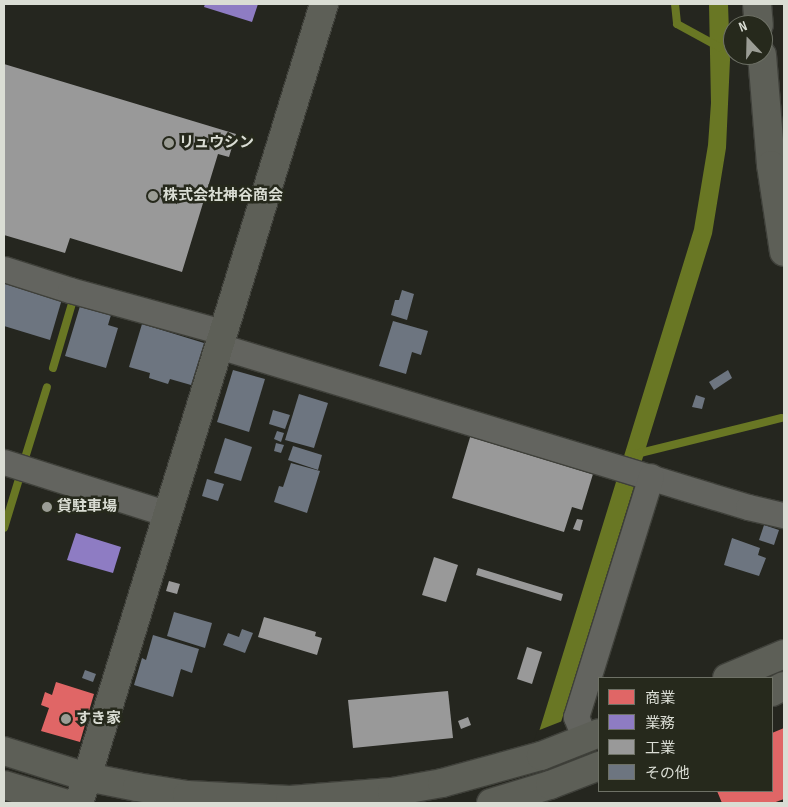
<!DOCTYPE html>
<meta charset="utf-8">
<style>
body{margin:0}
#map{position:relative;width:788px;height:807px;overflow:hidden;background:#25261f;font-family:"Sofia Sans Condensed","Noto Sans JP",sans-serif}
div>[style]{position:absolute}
.water>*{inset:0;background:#697724}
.pier>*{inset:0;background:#25261f}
.shops>*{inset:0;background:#e06666}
.offices>*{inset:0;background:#8e7cc3}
.industry>*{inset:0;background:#999}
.stream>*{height:8px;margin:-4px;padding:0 4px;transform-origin:4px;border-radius:4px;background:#697724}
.building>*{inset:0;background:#6d7580}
.roads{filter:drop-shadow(1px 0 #3f403a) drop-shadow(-1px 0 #3f403a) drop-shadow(0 1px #3f403a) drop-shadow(0 -1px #3f403a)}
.street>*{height:25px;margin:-12.5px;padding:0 12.5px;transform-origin:12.5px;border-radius:12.5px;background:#63645f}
.secondary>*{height:28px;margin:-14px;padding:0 14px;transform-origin:14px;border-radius:14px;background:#5d5f57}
.dots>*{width:14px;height:14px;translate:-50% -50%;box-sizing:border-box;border:2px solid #26291c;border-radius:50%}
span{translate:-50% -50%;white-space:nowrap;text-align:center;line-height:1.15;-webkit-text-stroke:5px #26291c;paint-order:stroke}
.poi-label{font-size:15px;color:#daddd4;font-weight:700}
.left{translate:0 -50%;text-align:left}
.frame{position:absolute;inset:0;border:5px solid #daddd4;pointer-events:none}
.legend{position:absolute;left:598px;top:677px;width:175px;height:115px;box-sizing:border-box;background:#26291c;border:1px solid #6e7166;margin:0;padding:6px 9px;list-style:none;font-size:15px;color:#daddd4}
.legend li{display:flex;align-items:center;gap:10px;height:25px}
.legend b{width:25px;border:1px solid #6e7166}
.north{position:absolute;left:723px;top:15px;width:50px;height:50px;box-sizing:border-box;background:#26291c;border:1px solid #6e7166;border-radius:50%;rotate:339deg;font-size:14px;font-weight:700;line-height:20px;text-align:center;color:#daddd4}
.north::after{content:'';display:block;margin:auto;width:18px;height:22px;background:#9b9d95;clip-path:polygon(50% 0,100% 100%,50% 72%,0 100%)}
</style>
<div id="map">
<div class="water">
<i style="clip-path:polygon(709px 4px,728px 4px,730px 60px,726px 148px,712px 234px,536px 803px,517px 803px,694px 229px,708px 145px,711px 103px)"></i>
</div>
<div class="pier">
<i style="clip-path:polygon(565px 720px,539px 803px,515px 803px,537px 731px)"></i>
</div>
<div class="shops">
<i style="clip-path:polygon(56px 682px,94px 694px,80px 742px,41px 731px,49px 708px,41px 705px,45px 692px,52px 695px)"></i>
<i style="clip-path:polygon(784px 728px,784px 799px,773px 803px,722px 803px,717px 791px,772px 791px,772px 733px)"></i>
</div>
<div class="offices">
<i style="clip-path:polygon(205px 4px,258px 4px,252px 22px,204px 7px)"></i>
<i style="clip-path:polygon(76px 533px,121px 547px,113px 573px,67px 560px)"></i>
</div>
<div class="industry">
<i style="clip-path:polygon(4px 64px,236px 134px,229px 157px,218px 154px,182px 272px,70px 238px,65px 253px,4px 235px)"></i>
<i style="clip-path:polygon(471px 434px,584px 467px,583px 471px,593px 474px,582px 510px,572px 507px,564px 532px,452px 498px)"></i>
<i style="clip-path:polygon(577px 519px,583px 520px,580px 531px,573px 529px)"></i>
<i style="clip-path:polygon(434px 557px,458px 565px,446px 602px,422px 595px)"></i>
<i style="clip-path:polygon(478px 568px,563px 594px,561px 601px,476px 575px)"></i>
<i style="clip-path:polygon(169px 581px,180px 584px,177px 594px,166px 591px)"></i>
<i style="clip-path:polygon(264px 617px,316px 632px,315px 636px,322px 638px,317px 655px,258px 637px)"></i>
<i style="clip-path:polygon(527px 647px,542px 652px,532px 684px,517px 679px)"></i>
<i style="clip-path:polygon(448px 691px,453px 738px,353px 748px,348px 700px)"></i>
<i style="clip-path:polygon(468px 717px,471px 725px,461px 729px,458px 721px)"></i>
</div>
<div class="stream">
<i style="left:675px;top:4px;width:20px;rotate:84deg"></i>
<i style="left:677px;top:24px;width:48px;rotate:28.7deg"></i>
<i style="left:53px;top:368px;width:71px;rotate:-73.6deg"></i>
<i style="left:73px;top:300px;width:6px;rotate:18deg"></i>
<i style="left:636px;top:454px;width:150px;rotate:-13.9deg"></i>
<i style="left:25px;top:458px;width:74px;rotate:-72.8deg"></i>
<i style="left:4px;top:528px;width:51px;rotate:-73deg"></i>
</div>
<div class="building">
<i style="clip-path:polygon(4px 282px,62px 299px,50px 340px,4px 326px)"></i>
<i style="clip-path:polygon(402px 290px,414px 294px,407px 320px,391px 315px,395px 300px,399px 300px)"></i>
<i style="clip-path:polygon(80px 306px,111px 315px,108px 325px,118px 328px,106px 368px,65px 356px)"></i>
<i style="clip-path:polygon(393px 321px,428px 331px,421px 355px,412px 352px,406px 374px,379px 366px)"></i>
<i style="clip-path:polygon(142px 324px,204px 343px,191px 385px,170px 379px,168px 384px,149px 378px,150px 373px,129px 367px)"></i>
<i style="clip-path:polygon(233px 370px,265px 379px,249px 432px,217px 422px)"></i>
<i style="clip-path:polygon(728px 370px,732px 378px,714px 390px,709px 382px)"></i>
<i style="clip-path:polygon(299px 394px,328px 403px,314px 448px,285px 440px)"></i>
<i style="clip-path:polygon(696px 395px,705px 398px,702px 409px,692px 407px)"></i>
<i style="clip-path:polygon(273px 410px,290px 415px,285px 429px,269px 424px)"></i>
<i style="clip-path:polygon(277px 431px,284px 433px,281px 442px,274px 439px)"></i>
<i style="clip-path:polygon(225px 438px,252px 447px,241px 481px,214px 473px)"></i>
<i style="clip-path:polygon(276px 443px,284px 445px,281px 453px,274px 451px)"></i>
<i style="clip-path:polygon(293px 446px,322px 455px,318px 470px,288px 460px)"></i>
<i style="clip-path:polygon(291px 463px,320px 471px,307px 513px,274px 502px,279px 486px,283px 487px)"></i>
<i style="clip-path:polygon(207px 479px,224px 484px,218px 501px,202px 496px)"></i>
<i style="clip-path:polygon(764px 525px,779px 530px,774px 545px,759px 540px)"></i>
<i style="clip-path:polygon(732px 538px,760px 548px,758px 555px,766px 558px,759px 576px,724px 565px)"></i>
<i style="clip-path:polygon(174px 612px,212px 623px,205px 648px,167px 636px)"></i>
<i style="clip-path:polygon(242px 629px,253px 633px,245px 653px,223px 645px,228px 633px,239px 637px)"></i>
<i style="clip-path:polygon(153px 635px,199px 649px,192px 673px,181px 669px,173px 697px,134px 685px,142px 658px,146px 660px)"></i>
<i style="clip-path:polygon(85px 670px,96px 674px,93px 682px,82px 678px)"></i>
</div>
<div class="roads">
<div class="street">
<i style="left:4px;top:269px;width:69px;rotate:17.7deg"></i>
<i style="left:70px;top:290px;width:159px;rotate:15.4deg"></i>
<i style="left:219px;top:346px;width:553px;rotate:16.93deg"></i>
<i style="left:748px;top:507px;width:37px;rotate:13deg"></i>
<i style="left:4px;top:462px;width:172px;rotate:17.6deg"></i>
<i style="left:585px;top:739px;width:24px;rotate:-112deg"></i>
<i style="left:576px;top:717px;width:252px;rotate:-72.7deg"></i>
</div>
<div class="secondary">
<i style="left:757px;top:4px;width:21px;rotate:85deg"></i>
<i style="left:762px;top:55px;width:110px;rotate:85.3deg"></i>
<i style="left:771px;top:165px;width:88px;rotate:81.5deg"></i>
<i style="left:727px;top:678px;width:62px;rotate:-22.8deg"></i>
<i style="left:772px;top:692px;width:13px;rotate:-27deg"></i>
<i style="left:4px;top:751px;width:87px;rotate:17.4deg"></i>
<i style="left:87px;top:777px;width:51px;rotate:11.3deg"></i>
<i style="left:137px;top:787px;width:51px;rotate:9.1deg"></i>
<i style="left:187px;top:795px;width:103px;rotate:2.8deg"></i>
<i style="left:290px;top:800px;width:102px;rotate:-4.5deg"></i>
<i style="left:392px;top:792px;width:51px;rotate:-10.2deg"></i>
<i style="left:442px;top:783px;width:103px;rotate:-15.3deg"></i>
<i style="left:541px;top:756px;width:62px;rotate:-21.6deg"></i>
<i style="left:4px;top:785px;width:63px;rotate:16.7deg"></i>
<i style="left:79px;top:803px;width:836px;rotate:-72.95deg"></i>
<i style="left:491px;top:803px;width:62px;rotate:-17deg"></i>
<i style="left:550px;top:785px;width:53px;rotate:-21.2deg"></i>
</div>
</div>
<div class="dots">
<i style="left:169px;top:143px;background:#9b9d95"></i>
<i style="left:153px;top:196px;background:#9b9d95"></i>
<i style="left:47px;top:507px;background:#9b9d95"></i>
<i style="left:66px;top:719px;background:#9b9d95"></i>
</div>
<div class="poi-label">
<span class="left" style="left:179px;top:143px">リュウシン</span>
<span class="left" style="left:163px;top:196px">株式会社神谷商会</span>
<span class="left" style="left:57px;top:507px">貸駐車場</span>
<span class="left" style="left:76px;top:719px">すき家</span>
</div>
<div class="frame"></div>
<ul class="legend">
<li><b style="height:14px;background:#e06666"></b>商業</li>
<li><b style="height:14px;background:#8e7cc3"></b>業務</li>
<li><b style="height:14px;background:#999"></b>工業</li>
<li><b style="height:14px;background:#6d7580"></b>その他</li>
</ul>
<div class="north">N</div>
</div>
